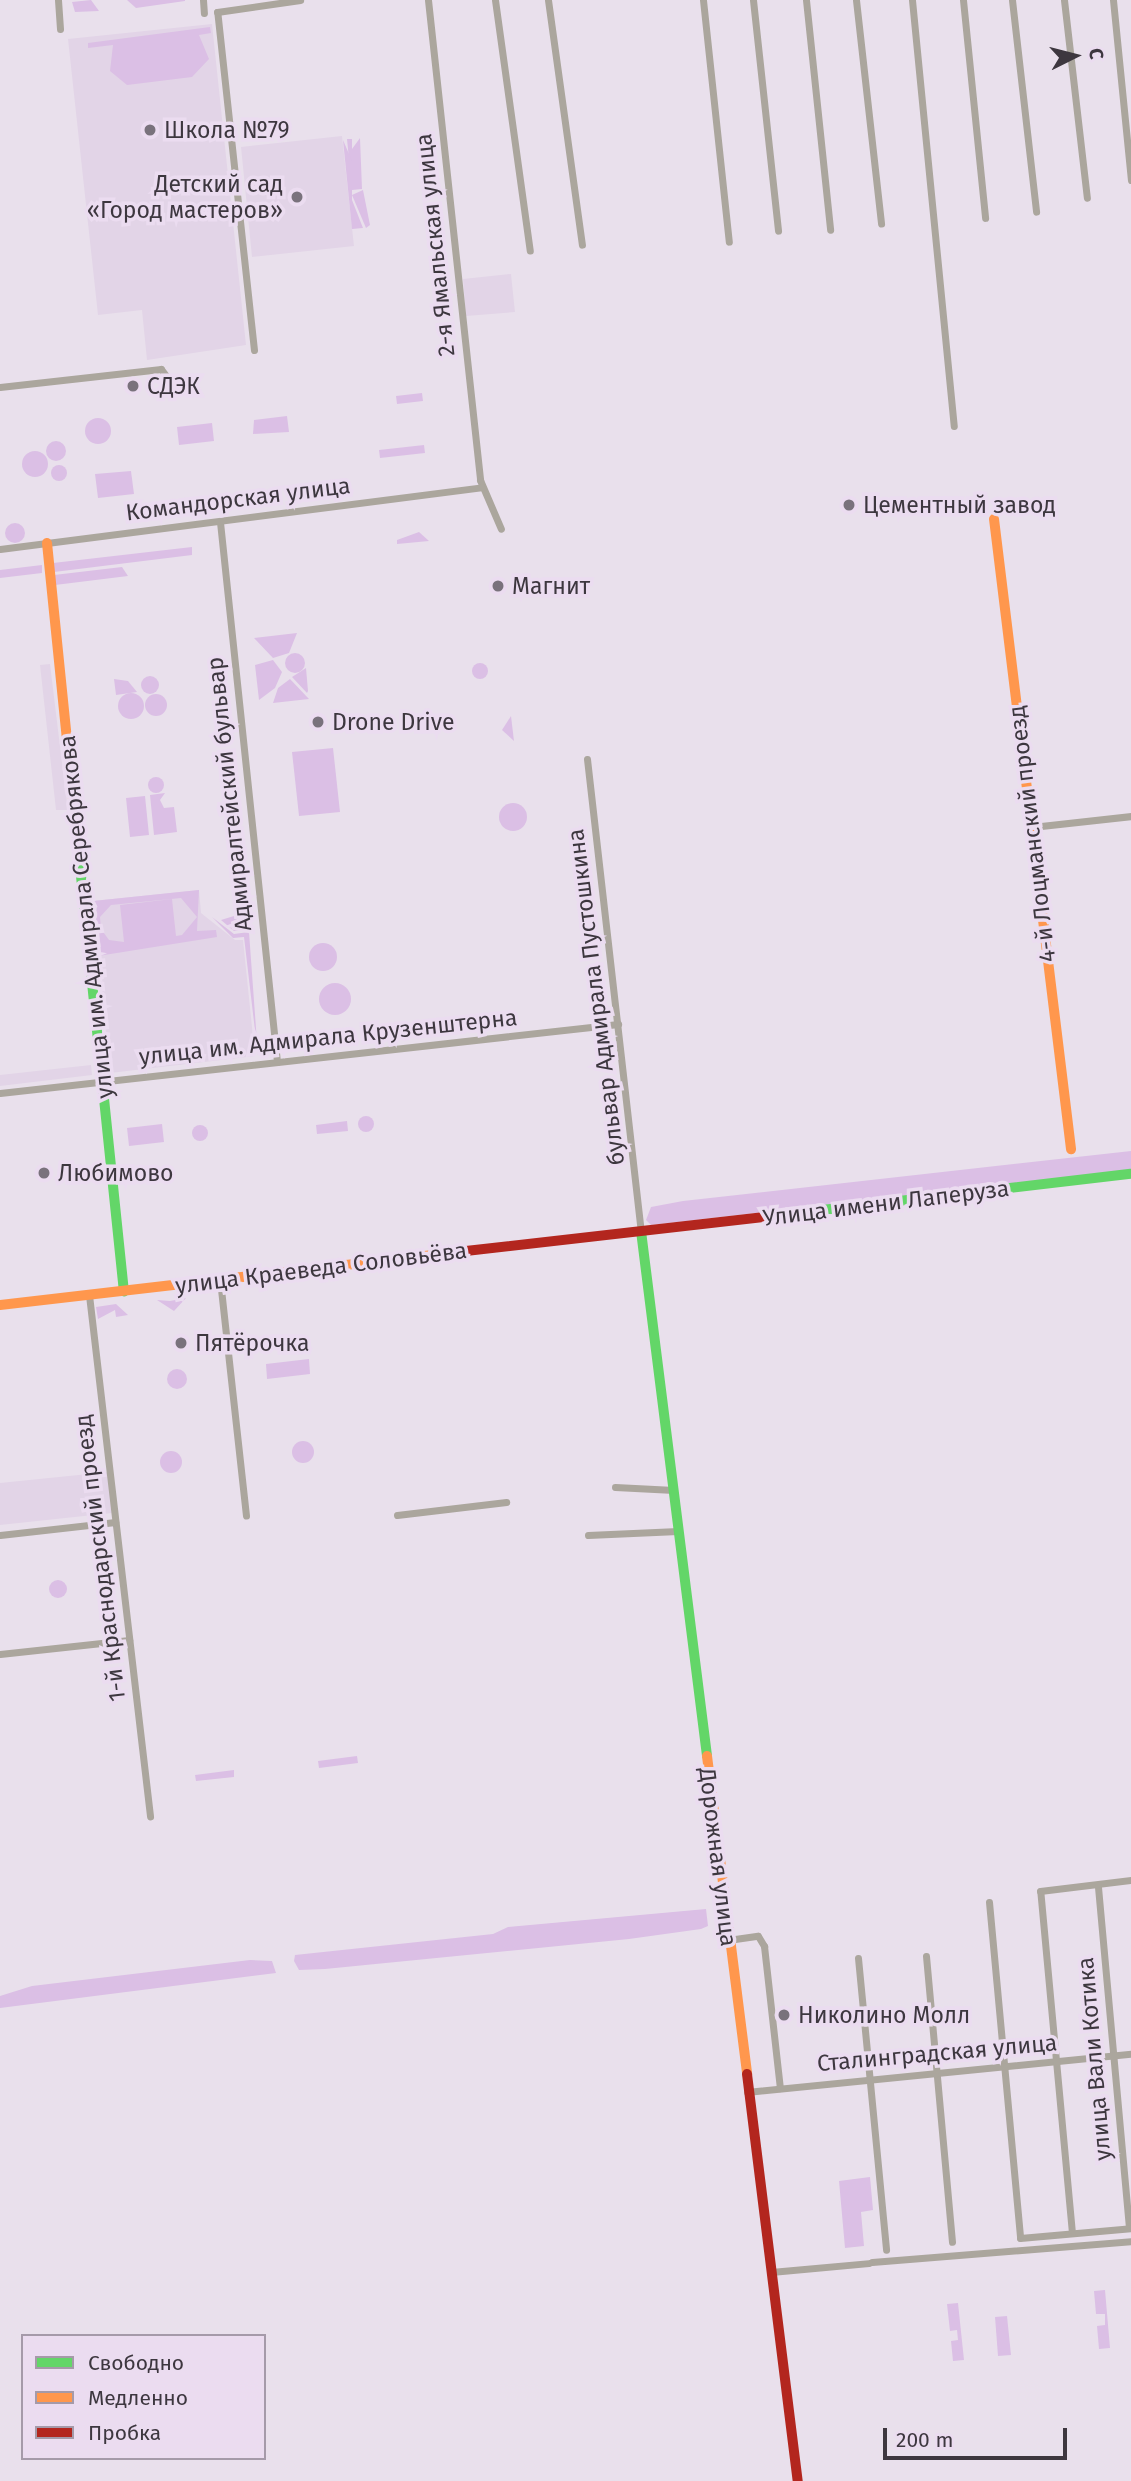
<!DOCTYPE html>
<meta charset="utf-8">
<style>
body{margin:0}
#map{position:relative;width:1131px;height:2481px;overflow:hidden;background:#e9e0ec;font-family:"Fira Sans",sans-serif}
div>[style]{position:absolute}
.built>*{inset:0;background:#e2d4e7}
.green>*{inset:0;background:#dbbfe5}
.round{border-radius:50%}
.street>*{height:7px;margin:-3.5px;padding:0 3.5px;transform-origin:3.5px;border-radius:3.5px;background:#aba69d}
.fast>*{height:10px;margin:-5px;padding:0 5px;transform-origin:5px;border-radius:5px;background:#63d668}
.slow>*{height:10px;margin:-5px;padding:0 5px;transform-origin:5px;border-radius:5px;background:#ff974d}
.jam>*{height:10px;margin:-5px;padding:0 5px;transform-origin:5px;border-radius:5px;background:#b3261e}
.dots>*{width:19px;height:19px;translate:-50% -50%;box-sizing:border-box;border:4px solid #ebdcf0;border-radius:50%}
span{translate:-50% -50%;white-space:nowrap;text-align:center;line-height:1.15;-webkit-text-stroke:7px #ebdcf0;paint-order:stroke}
.poi-label{font-size:23px;color:#3d373f}
.left{translate:0 -50%;text-align:left}
.right{translate:-100% -50%;text-align:right}
.street-label{font-size:23px;color:#3d373f}
.legend{position:absolute;left:21px;top:2334px;width:245px;height:126px;box-sizing:border-box;background:#ebdcf0;border:2px solid #a59aa9;margin:0;padding:9px 12px;list-style:none;font-size:21px;color:#3d373f}
.legend li{display:flex;align-items:center;gap:14px;height:35px}
.legend b{width:35px;border:2px solid #a59aa9}
.north{position:absolute;left:1040px;top:21px;width:70px;height:70px;-webkit-text-stroke:5px #ebdcf0;paint-order:stroke;rotate:84deg;font-size:19px;font-weight:700;line-height:28px;text-align:center;color:#3d373f}
.north::after{content:'';display:block;margin:auto;width:24px;height:32px;background:#3d373f;clip-path:polygon(50% 0,100% 100%,50% 72%,0 100%)}
.scale{position:absolute;left:883px;top:2428px;width:184px;height:32px;box-sizing:border-box;border:4px solid #3d373f;border-top:0;padding-left:9px;font-size:21px;line-height:24px;white-space:nowrap;color:#3d373f;-webkit-text-stroke:5px #ebdcf0;paint-order:stroke}
</style>
<div id="map">
<div class="built">
<i style="clip-path:polygon(212px 24px,246px 345px,147px 360px,142px 310px,98px 315px,68px 39px)"></i>
<i style="clip-path:polygon(342px 136px,354px 246px,252px 257px,241px 147px)"></i>
<i style="clip-path:polygon(511px 274px,515px 312px,466px 316px,463px 279px)"></i>
<i style="clip-path:polygon(50px 664px,62px 763px,68px 810px,56px 810px,40px 665px)"></i>
<i style="clip-path:polygon(199px 890px,201px 913px,235px 940px,243px 940px,255px 1056px,110px 1073px,93px 901px)"></i>
<i style="clip-path:polygon(91px 1065px,92px 1075px,0 1086px,0 1075px)"></i>
<i style="clip-path:polygon(108px 1472px,112px 1513px,0 1525px,0 1483px)"></i>
</div>
<div class="green">
<i style="clip-path:polygon(91px 0,99px 11px,75px 12px,72px 2px)"></i>
<i style="clip-path:polygon(127px 0,185px 0,185px 1px,136px 8px)"></i>
<i style="clip-path:polygon(210px 27px,211px 33px,199px 35px,209px 59px,192px 77px,127px 85px,110px 71px,113px 45px,88px 48px,88px 43px)"></i>
<i style="clip-path:polygon(360px 138px,362px 189px,352px 190px,347px 139px,352px 139px,352px 149px)"></i>
<i style="clip-path:polygon(343px 140px,352px 161px,352px 200px,363px 228px,352px 229px)"></i>
<i style="clip-path:polygon(363px 190px,370px 225px,366px 228px,352px 195px)"></i>
<i style="clip-path:polygon(422px 393px,423px 401px,397px 404px,396px 396px)"></i>
<i style="clip-path:polygon(287px 416px,289px 432px,253px 434px,254px 420px)"></i>
<i class="round" style="left:85px;top:418px;width:26px;height:26px"></i>
<i style="clip-path:polygon(212px 423px,214px 441px,179px 445px,177px 427px)"></i>
<i class="round" style="left:46px;top:441px;width:20px;height:20px"></i>
<i style="clip-path:polygon(424px 445px,425px 453px,380px 458px,379px 450px)"></i>
<i class="round" style="left:22px;top:451px;width:26px;height:26px"></i>
<i class="round" style="left:51px;top:465px;width:16px;height:16px"></i>
<i style="clip-path:polygon(131px 471px,134px 494px,98px 498px,95px 474px)"></i>
<i class="round" style="left:5px;top:523px;width:20px;height:20px"></i>
<i style="clip-path:polygon(419px 532px,429px 541px,397px 544px,397px 540px)"></i>
<i style="clip-path:polygon(192px 547px,192px 555px,54px 572px,53px 563px)"></i>
<i style="clip-path:polygon(42px 565px,42px 573px,0 578px,0 570px)"></i>
<i style="clip-path:polygon(122px 567px,128px 576px,55px 585px,54px 575px)"></i>
<i style="clip-path:polygon(297px 633px,289px 653px,273px 658px,254px 638px)"></i>
<i class="round" style="left:285px;top:653px;width:20px;height:20px"></i>
<i style="clip-path:polygon(273px 660px,282px 672px,275px 688px,259px 700px,255px 665px)"></i>
<i class="round" style="left:472px;top:663px;width:16px;height:16px"></i>
<i style="clip-path:polygon(306px 668px,308px 691px,307px 693px,292px 677px)"></i>
<i class="round" style="left:141px;top:676px;width:18px;height:18px"></i>
<i style="clip-path:polygon(114px 679px,128px 681px,137px 692px,116px 695px)"></i>
<i style="clip-path:polygon(290px 679px,309px 699px,273px 703px,278px 688px)"></i>
<i class="round" style="left:118px;top:693px;width:26px;height:26px"></i>
<i class="round" style="left:145px;top:694px;width:22px;height:22px"></i>
<i style="clip-path:polygon(511px 716px,514px 741px,502px 730px)"></i>
<i style="clip-path:polygon(333px 748px,340px 812px,299px 816px,292px 752px)"></i>
<i class="round" style="left:148px;top:777px;width:16px;height:16px"></i>
<i style="clip-path:polygon(165px 793px,160px 800px,164px 808px,174px 807px,177px 832px,154px 835px,150px 795px)"></i>
<i style="clip-path:polygon(145px 796px,149px 835px,130px 837px,126px 798px)"></i>
<i class="round" style="left:499px;top:803px;width:28px;height:28px"></i>
<i style="clip-path:polygon(evenodd,199px 890px,197px 931px,216px 930px,217px 937px,98px 956px,93px 901px,199px 890px,181px 898px,197px 917px,182px 935px,176px 936px,172px 899px,120px 905px,124px 942px,109px 940px,101px 929px,100px 917px,111px 905px,181px 898px)"></i>
<i style="clip-path:polygon(247px 912px,249px 929px,234px 931px,221px 920px)"></i>
<i style="clip-path:polygon(212px 917px,234px 934px,249px 932px,258px 1056px,244px 937px,233px 938px)"></i>
<i class="round" style="left:309px;top:943px;width:28px;height:28px"></i>
<i class="round" style="left:319px;top:983px;width:32px;height:32px"></i>
<i class="round" style="left:358px;top:1116px;width:16px;height:16px"></i>
<i style="clip-path:polygon(347px 1121px,348px 1131px,317px 1134px,316px 1125px)"></i>
<i style="clip-path:polygon(162px 1124px,164px 1142px,129px 1146px,127px 1128px)"></i>
<i class="round" style="left:192px;top:1125px;width:16px;height:16px"></i>
<i style="clip-path:polygon(1131px 1151px,1131px 1170px,651px 1225px,646px 1220px,651px 1207px,683px 1201px)"></i>
<i style="clip-path:polygon(186px 1298px,174px 1311px,157px 1300px,170px 1301px)"></i>
<i style="clip-path:polygon(116px 1304px,128px 1315px,116px 1317px,115px 1310px,98px 1319px,96px 1307px)"></i>
<i style="clip-path:polygon(309px 1359px,310px 1374px,267px 1379px,266px 1364px)"></i>
<i class="round" style="left:167px;top:1369px;width:20px;height:20px"></i>
<i class="round" style="left:292px;top:1441px;width:22px;height:22px"></i>
<i class="round" style="left:160px;top:1451px;width:22px;height:22px"></i>
<i class="round" style="left:49px;top:1580px;width:18px;height:18px"></i>
<i style="clip-path:polygon(357px 1756px,358px 1763px,319px 1768px,318px 1761px)"></i>
<i style="clip-path:polygon(234px 1770px,234px 1777px,196px 1781px,195px 1775px)"></i>
<i style="clip-path:polygon(706px 1909px,708px 1926px,701px 1929px,629px 1939px,325px 1969px,299px 1970px,294px 1961px,295px 1955px,493px 1934px,508px 1927px)"></i>
<i style="clip-path:polygon(250px 1960px,272px 1961px,276px 1973px,0 2008px,0 1996px,32px 1986px)"></i>
<i style="clip-path:polygon(870px 2177px,873px 2210px,861px 2212px,864px 2246px,845px 2248px,839px 2181px)"></i>
<i style="clip-path:polygon(1105px 2290px,1110px 2348px,1099px 2349px,1097px 2326px,1105px 2325px,1105px 2314px,1096px 2314px,1094px 2291px)"></i>
<i style="clip-path:polygon(958px 2303px,964px 2360px,953px 2361px,951px 2341px,958px 2340px,957px 2330px,950px 2331px,947px 2304px)"></i>
<i style="clip-path:polygon(1007px 2316px,1011px 2355px,998px 2356px,995px 2317px)"></i>
</div>
<div class="street">
<i style="left:58px;top:0;width:29px;rotate:86deg"></i>
<i style="left:203px;top:0;width:13px;rotate:86deg"></i>
<i style="left:428px;top:0;width:483px;rotate:83.8deg"></i>
<i style="left:480px;top:480px;width:53px;rotate:66.8deg"></i>
<i style="left:495px;top:0;width:253px;rotate:82.1deg"></i>
<i style="left:548px;top:0;width:247px;rotate:82.1deg"></i>
<i style="left:703px;top:0;width:243px;rotate:83.9deg"></i>
<i style="left:753px;top:0;width:232px;rotate:83.8deg"></i>
<i style="left:806px;top:0;width:231px;rotate:84deg"></i>
<i style="left:856px;top:0;width:225px;rotate:83.6deg"></i>
<i style="left:912px;top:0;width:428px;rotate:84.4deg"></i>
<i style="left:963px;top:0;width:219px;rotate:84.2deg"></i>
<i style="left:1012px;top:0;width:213px;rotate:83.5deg"></i>
<i style="left:1064px;top:0;width:199px;rotate:83.4deg"></i>
<i style="left:1113px;top:0;width:181px;rotate:84.3deg"></i>
<i style="left:254px;top:350px;width:340px;rotate:-96.2deg"></i>
<i style="left:217px;top:12px;width:84px;rotate:-8.2deg"></i>
<i style="left:0;top:387px;width:162px;rotate:-6.4deg"></i>
<i style="left:161px;top:369px;width:10px;rotate:53deg"></i>
<i style="left:220px;top:522px;width:543px;rotate:83.97deg"></i>
<i style="left:0;top:549px;width:485px;rotate:-7.3deg"></i>
<i style="left:587px;top:759px;width:475px;rotate:83.5deg"></i>
<i style="left:1032px;top:827px;width:100px;rotate:-6.3deg"></i>
<i style="left:0;top:1093px;width:622px;rotate:-6.37deg"></i>
<i style="left:220px;top:1280px;width:237px;rotate:83.7deg"></i>
<i style="left:89px;top:1295px;width:525px;rotate:83.32deg"></i>
<i style="left:615px;top:1487px;width:59px;rotate:2.9deg"></i>
<i style="left:397px;top:1515px;width:110px;rotate:-6.8deg"></i>
<i style="left:0;top:1535px;width:116px;rotate:-6.4deg"></i>
<i style="left:588px;top:1535px;width:90px;rotate:-2.5deg"></i>
<i style="left:0;top:1654px;width:130px;rotate:-6.2deg"></i>
<i style="left:1098px;top:1887px;width:342px;rotate:84.8deg"></i>
<i style="left:989px;top:1902px;width:337px;rotate:84.7deg"></i>
<i style="left:1020px;top:2238px;width:111px;rotate:-5.1deg"></i>
<i style="left:728px;top:1940px;width:30px;rotate:-8deg"></i>
<i style="left:758px;top:1936px;width:12px;rotate:59deg"></i>
<i style="left:764px;top:1946px;width:143px;rotate:83.6deg"></i>
<i style="left:926px;top:1956px;width:287px;rotate:84.8deg"></i>
<i style="left:858px;top:1958px;width:293px;rotate:84.5deg"></i>
<i style="left:747px;top:2092px;width:386px;rotate:-5.7deg"></i>
<i style="left:1072px;top:2233px;width:343px;rotate:-95.3deg"></i>
<i style="left:1040px;top:1891px;width:92px;rotate:-6.9deg"></i>
<i style="left:872px;top:2262px;width:260px;rotate:-4.6deg"></i>
<i style="left:771px;top:2272px;width:98px;rotate:-5.2deg"></i>
</div>
<div class="fast">
<i style="left:75px;top:818px;width:476px;rotate:84.1deg"></i>
<i style="left:788px;top:1214px;width:345px;rotate:-6.7deg"></i>
<i style="left:641px;top:1231px;width:529px;rotate:82.83deg"></i>
</div>
<div class="slow">
<i style="left:994px;top:519px;width:635px;rotate:83.03deg"></i>
<i style="left:47px;top:543px;width:276px;rotate:84.2deg"></i>
<i style="left:0;top:1305px;width:460px;rotate:-6.6deg"></i>
<i style="left:707px;top:1756px;width:321px;rotate:82.8deg"></i>
</div>
<div class="jam">
<i style="left:457px;top:1252px;width:333px;rotate:-6.5deg"></i>
<i style="left:747px;top:2074px;width:410px;rotate:82.9deg"></i>
</div>
<div class="dots">
<i style="left:150px;top:130px;background:#79727c"></i>
<i style="left:297px;top:197px;background:#79727c"></i>
<i style="left:133px;top:386px;background:#79727c"></i>
<i style="left:849px;top:505px;background:#79727c"></i>
<i style="left:498px;top:586px;background:#79727c"></i>
<i style="left:318px;top:722px;background:#79727c"></i>
<i style="left:44px;top:1173px;background:#79727c"></i>
<i style="left:181px;top:1343px;background:#79727c"></i>
<i style="left:784px;top:2015px;background:#79727c"></i>
</div>
<div class="poi-label">
<span class="left" style="left:164px;top:130px">Школа №79</span>
<span class="right" style="left:283px;top:197px">Детский сад<br>«Город мастеров»</span>
<span class="left" style="left:147px;top:386px">СДЭК</span>
<span class="left" style="left:863px;top:505px">Цементный завод</span>
<span class="left" style="left:512px;top:586px">Магнит</span>
<span class="left" style="left:332px;top:722px">Drone Drive</span>
<span class="left" style="left:58px;top:1173px">Любимово</span>
<span class="left" style="left:195px;top:1343px">Пятёрочка</span>
<span class="left" style="left:798px;top:2015px">Николино Молл</span>
</div>
<div class="street-label">
<span style="left:435px;top:245px;rotate:-96deg">2-я Ямальская улица</span>
<span style="left:238px;top:499px;rotate:-7deg">Командорская улица</span>
<span style="left:229px;top:794px;rotate:-96deg">Адмиралтейский бульвар</span>
<span style="left:1032px;top:834px;rotate:-97deg">4-й Лоцманский проезд</span>
<span style="left:86px;top:917px;rotate:-96deg">улица им. Адмирала Серебрякова</span>
<span style="left:596px;top:997px;rotate:-97deg">бульвар Адмирала Пустошкина</span>
<span style="left:328px;top:1037px;rotate:-6deg">улица им. Адмирала Крузенштерна</span>
<span style="left:886px;top:1203px;rotate:-7deg">Улица имени Лаперуза</span>
<span style="left:321px;top:1268px;rotate:-7deg">улица Краеведа Соловьёва</span>
<span style="left:100px;top:1558px;rotate:-97deg">1-й Краснодарский проезд</span>
<span style="left:718px;top:1857px;rotate:83deg">Дорожная улица</span>
<span style="left:937px;top:2053px;rotate:-5deg">Сталинградская улица</span>
<span style="left:1094px;top:2059px;rotate:-95deg">улица Вали Котика</span>
</div>
<ul class="legend">
<li><b style="height:9px;background:#63d668"></b>Свободно</li>
<li><b style="height:9px;background:#ff974d"></b>Медленно</li>
<li><b style="height:9px;background:#b3261e"></b>Пробка</li>
</ul>
<div class="north">С</div>
<div class="scale">200 m</div>
</div>
